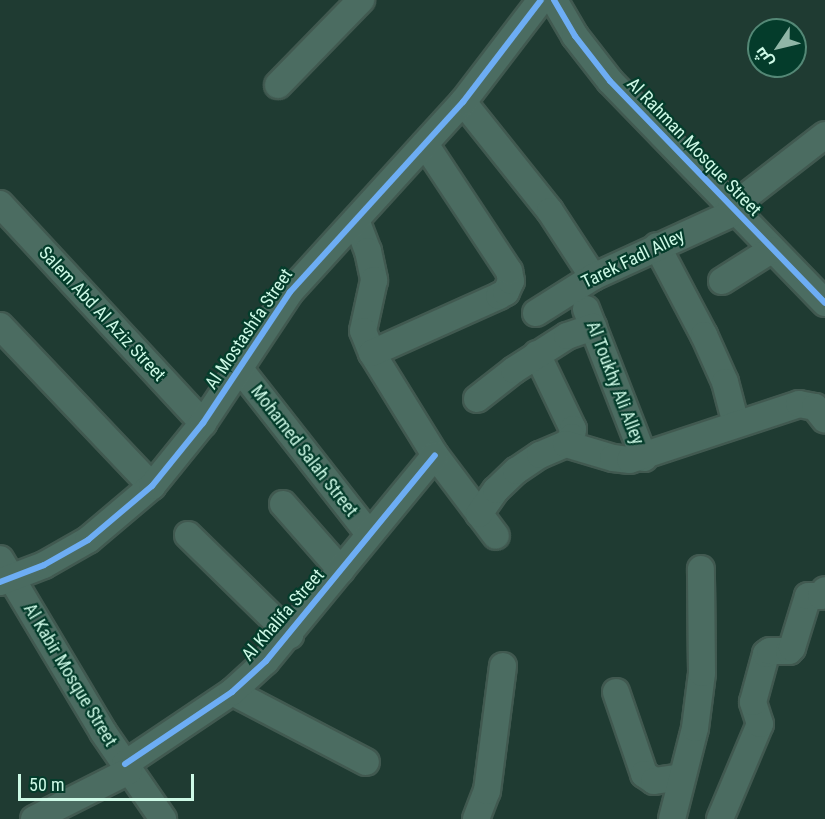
<!DOCTYPE html>
<meta charset="utf-8">
<style>
body{margin:0}
#map{position:relative;width:825px;height:819px;overflow:hidden;background:#1f3b32;font-family:"Roboto Condensed",Cairo,sans-serif}
div>[style]{position:absolute}
.roads{filter:drop-shadow(2px 0 #415950) drop-shadow(-2px 0 #415950) drop-shadow(0 2px #415950) drop-shadow(0 -2px #415950)}
.minor>*{height:26px;margin:-13px;padding:0 13px;transform-origin:13px;border-radius:13px;background:#4b6c61}
.cycleway>*{height:6px;margin:-3px;padding:0 3px;transform-origin:3px;border-radius:3px;background:#6dadf4}
span{translate:-50% -50%;white-space:nowrap;text-align:center;line-height:1.15;-webkit-text-stroke:4.5px #043c2b;paint-order:stroke}
.street-label{font-size:18px;color:#cdf9e6}
.north{position:absolute;left:747px;top:18px;width:60px;height:60px;box-sizing:border-box;background:#043c2b;border:2px solid #548876;border-radius:50%;rotate:235deg;font-size:16px;font-weight:700;line-height:24px;text-align:center;color:#cdf9e6}
.north::after{content:'';display:block;margin:auto;width:21px;height:27px;background:#90b6a7;clip-path:polygon(50% 0,100% 100%,50% 72%,0 100%)}
.scale{position:absolute;left:18px;top:774px;width:176px;height:27px;box-sizing:border-box;border:3px solid #cdf9e6;border-top:0;padding-left:8px;font-size:18px;line-height:21px;white-space:nowrap;color:#cdf9e6;-webkit-text-stroke:4px #043c2b;paint-order:stroke}
</style>
<div id="map">
<div class="roads">
<div class="minor">
<i style="left:554px;top:0;width:42px;rotate:59.7deg"></i>
<i style="left:575px;top:36px;width:57px;rotate:52.1deg"></i>
<i style="left:610px;top:81px;width:309px;rotate:45.9deg"></i>
<i style="left:278px;top:85px;width:119px;rotate:-45.7deg"></i>
<i style="left:463px;top:102px;width:139px;rotate:51.4deg"></i>
<i style="left:550px;top:211px;width:79px;rotate:56.9deg"></i>
<i style="left:0;top:204px;width:299px;rotate:47.2deg"></i>
<i style="left:731px;top:208px;width:119px;rotate:-37.8deg"></i>
<i style="left:356px;top:220px;width:33px;rotate:69deg"></i>
<i style="left:368px;top:251px;width:30px;rotate:78deg"></i>
<i style="left:374px;top:280px;width:52px;rotate:102.2deg"></i>
<i style="left:363px;top:331px;width:24px;rotate:68deg"></i>
<i style="left:372px;top:353px;width:120px;rotate:58.3deg"></i>
<i style="left:435px;top:455px;width:101px;rotate:53deg"></i>
<i style="left:657px;top:246px;width:101px;rotate:62.2deg"></i>
<i style="left:704px;top:335px;width:51px;rotate:65.9deg"></i>
<i style="left:725px;top:382px;width:43px;rotate:75.3deg"></i>
<i style="left:722px;top:281px;width:58px;rotate:-32.3deg"></i>
<i style="left:586px;top:309px;width:160px;rotate:68.7deg"></i>
<i style="left:536px;top:313px;width:67px;rotate:-32.3deg"></i>
<i style="left:593px;top:277px;width:156px;rotate:-24.6deg"></i>
<i style="left:0;top:326px;width:221px;rotate:46.5deg"></i>
<i style="left:372px;top:353px;width:139px;rotate:-24.2deg"></i>
<i style="left:499px;top:296px;width:8px;rotate:-30deg"></i>
<i style="left:506px;top:292px;width:12px;rotate:-66deg"></i>
<i style="left:511px;top:281px;width:10px;rotate:-101deg"></i>
<i style="left:509px;top:271px;width:152px;rotate:-123.5deg"></i>
<i style="left:537px;top:354px;width:83px;rotate:64.4deg"></i>
<i style="left:573px;top:429px;width:8px;rotate:97deg"></i>
<i style="left:572px;top:437px;width:9px;rotate:131deg"></i>
<i style="left:239px;top:368px;width:211px;rotate:51.9deg"></i>
<i style="left:477px;top:399px;width:47px;rotate:-38.1deg"></i>
<i style="left:514px;top:370px;width:63px;rotate:-32.7deg"></i>
<i style="left:567px;top:336px;width:28px;rotate:-19deg"></i>
<i style="left:283px;top:504px;width:88px;rotate:48.7deg"></i>
<i style="left:479px;top:514px;width:29px;rotate:-55deg"></i>
<i style="left:496px;top:490px;width:28px;rotate:-44deg"></i>
<i style="left:516px;top:471px;width:29px;rotate:-34deg"></i>
<i style="left:540px;top:455px;width:28px;rotate:-23deg"></i>
<i style="left:566px;top:444px;width:49px;rotate:16.6deg"></i>
<i style="left:613px;top:458px;width:17px;rotate:7deg"></i>
<i style="left:630px;top:460px;width:178px;rotate:-18.3deg"></i>
<i style="left:799px;top:404px;width:16px;rotate:11deg"></i>
<i style="left:815px;top:407px;width:16px;rotate:52deg"></i>
<i style="left:188px;top:535px;width:143px;rotate:44.4deg"></i>
<i style="left:0;top:559px;width:201px;rotate:59.2deg"></i>
<i style="left:103px;top:732px;width:106px;rotate:55.4deg"></i>
<i style="left:0;top:582px;width:47px;rotate:-21.1deg"></i>
<i style="left:44px;top:565px;width:51px;rotate:-29.6deg"></i>
<i style="left:88px;top:540px;width:84px;rotate:-40.2deg"></i>
<i style="left:152px;top:486px;width:81px;rotate:-51deg"></i>
<i style="left:203px;top:423px;width:157px;rotate:-56.4deg"></i>
<i style="left:290px;top:292px;width:257px;rotate:-47.7deg"></i>
<i style="left:463px;top:102px;width:128px;rotate:-52.6deg"></i>
<i style="left:232px;top:692px;width:151px;rotate:27.6deg"></i>
<i style="left:616px;top:692px;width:87px;rotate:71.1deg"></i>
<i style="left:644px;top:774px;width:12px;rotate:35deg"></i>
<i style="left:654px;top:781px;width:28px;rotate:-8deg"></i>
<i style="left:125px;top:764px;width:129px;rotate:-33.9deg"></i>
<i style="left:232px;top:692px;width:46px;rotate:-42.4deg"></i>
<i style="left:266px;top:661px;width:266px;rotate:-50.6deg"></i>
<i style="left:34px;top:819px;width:106px;rotate:-26.8deg"></i>
<i style="left:476px;top:819px;width:30px;rotate:-69deg"></i>
<i style="left:487px;top:791px;width:126px;rotate:-82.7deg"></i>
<i style="left:672px;top:819px;width:94px;rotate:-75.8deg"></i>
<i style="left:695px;top:728px;width:55px;rotate:-82.7deg"></i>
<i style="left:702px;top:673px;width:104px;rotate:-90.6deg"></i>
<i style="left:720px;top:819px;width:103px;rotate:-67.2deg"></i>
<i style="left:760px;top:724px;width:23px;rotate:-108deg"></i>
<i style="left:753px;top:702px;width:50px;rotate:-74.8deg"></i>
<i style="left:766px;top:654px;width:5px;rotate:-37deg"></i>
<i style="left:770px;top:651px;width:19px"></i>
<i style="left:789px;top:651px;width:4px;rotate:-45deg"></i>
<i style="left:792px;top:648px;width:54px;rotate:-72.9deg"></i>
<i style="left:808px;top:596px;width:13px"></i>
<i style="left:821px;top:596px;width:7px;rotate:-56deg"></i>
</div>
</div>
<div class="cycleway">
<i style="left:554px;top:0;width:42px;rotate:59.7deg"></i>
<i style="left:575px;top:36px;width:57px;rotate:52.1deg"></i>
<i style="left:610px;top:81px;width:309px;rotate:45.9deg"></i>
<i style="left:0;top:582px;width:47px;rotate:-21.1deg"></i>
<i style="left:44px;top:565px;width:51px;rotate:-29.6deg"></i>
<i style="left:88px;top:540px;width:84px;rotate:-40.2deg"></i>
<i style="left:152px;top:486px;width:81px;rotate:-51deg"></i>
<i style="left:203px;top:423px;width:157px;rotate:-56.4deg"></i>
<i style="left:290px;top:292px;width:257px;rotate:-47.7deg"></i>
<i style="left:463px;top:102px;width:128px;rotate:-52.6deg"></i>
<i style="left:125px;top:764px;width:129px;rotate:-33.9deg"></i>
<i style="left:232px;top:692px;width:46px;rotate:-42.4deg"></i>
<i style="left:266px;top:661px;width:266px;rotate:-50.6deg"></i>
</div>
<div class="street-label">
<span style="left:694px;top:147px;rotate:46deg">Al Rahman Mosque Street</span>
<span style="left:633px;top:259px;rotate:-26deg">Tarek Fadl Alley</span>
<span style="left:102px;top:314px;rotate:47deg">Salem Abd Al Aziz Street</span>
<span style="left:249px;top:329px;rotate:-56deg">Al Mostashfa Street</span>
<span style="left:615px;top:383px;rotate:69deg">Al Toukhy Ali Alley</span>
<span style="left:304px;top:451px;rotate:52deg">Mohamed Salah Street</span>
<span style="left:283px;top:615px;rotate:-49deg">Al Khalifa Street</span>
<span style="left:70px;top:675px;rotate:59deg">Al Kabir Mosque Street</span>
</div>
<div class="north">ش</div>
<div class="scale">50 m</div>
</div>
